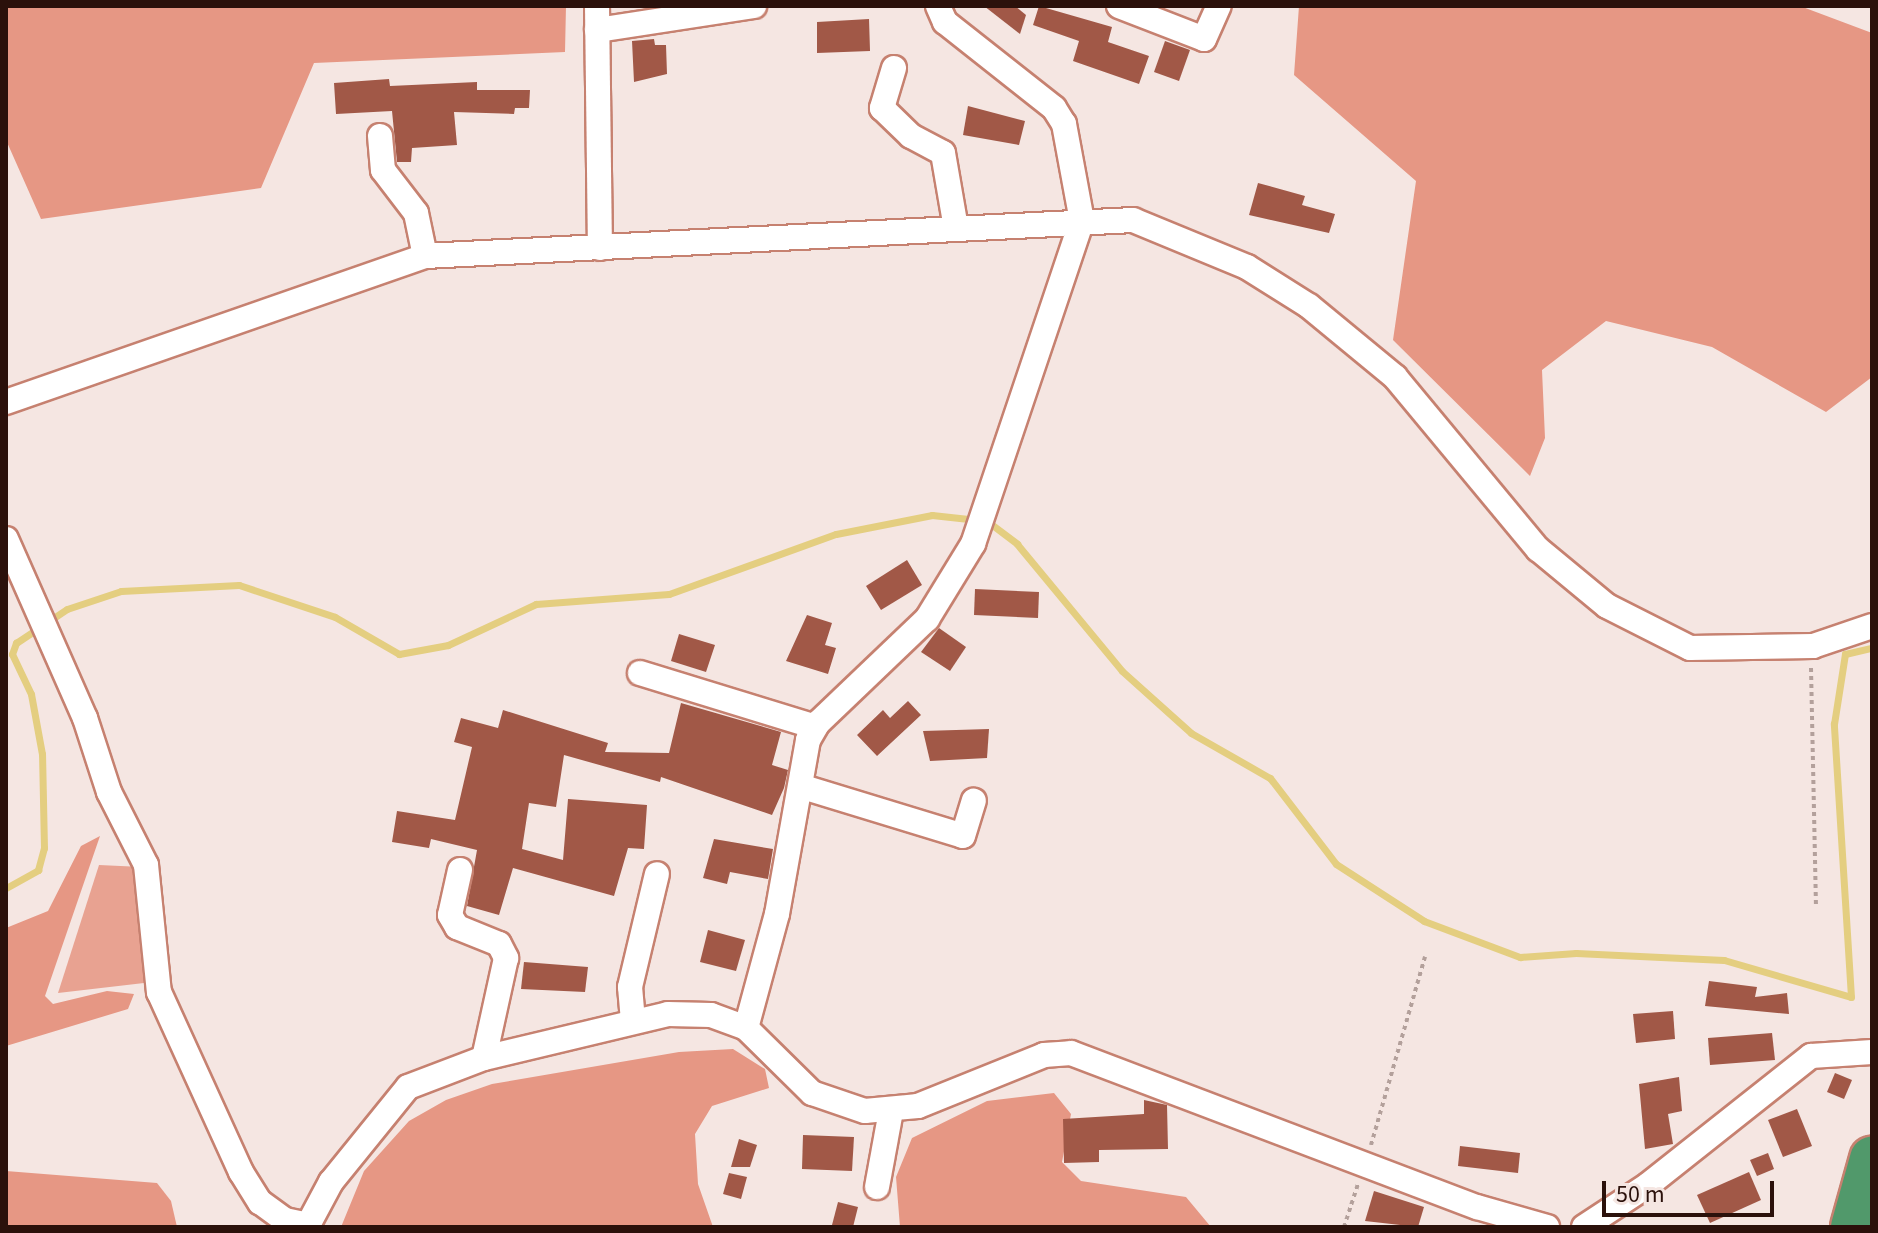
<!DOCTYPE html>
<style>
body{margin:0}
#map{position:relative;width:1878px;height:1233px;overflow:hidden;background:#f5e6e2;font-family:"Source Sans 3",sans-serif}
div>[style]{position:absolute}
.green>*{inset:0;background:#e8a291}
.forest>*{inset:0;background:#e69784}
.stream>*{height:7px;margin:-3.5px;padding:0 3.5px;transform-origin:3.5px;border-radius:3.5px;background:#e4ce80}
.building>*{inset:0;background:#a15847}
.path>*{height:4px;margin-top:-2px;transform-origin:0;background:repeating-linear-gradient(90deg,#b3a09b 0 4px,transparent 0 8px)}
.roads{filter:drop-shadow(2px 0 #c68170) drop-shadow(-2px 0 #c68170) drop-shadow(0 2px #c68170) drop-shadow(0 -2px #c68170)}
.street>*{height:24px;margin:-12px;padding:0 12px;transform-origin:12px;border-radius:12px;background:#fff}
.highway>*{height:44px;margin:-22px;padding:0 22px;transform-origin:22px;border-radius:22px;background:#51996b}
span{translate:-50% -50%;white-space:nowrap;text-align:center;line-height:1.15;-webkit-text-stroke:8px #f5e6e2;paint-order:stroke}
.frame{position:absolute;inset:0;border:8px solid #2b110b;pointer-events:none}
.scale{position:absolute;left:1602px;top:1181px;width:172px;height:36px;box-sizing:border-box;border:4px solid #2b110b;border-top:0;padding-left:10px;font-size:24px;line-height:28px;white-space:nowrap;color:#2b110b;-webkit-text-stroke:6px #f5e6e2;paint-order:stroke}
</style>
<div id="map">
<div class="green">
<i style="clip-path:polygon(99px 865px,142px 867px,144px 983px,58px 993px)"></i>
</div>
<div class="forest">
<i style="clip-path:polygon(6px 6px,566px 6px,565px 52px,314px 63px,261px 188px,41px 219px,6px 140px)"></i>
<i style="clip-path:polygon(1299px 6px,1800px 6px,1872px 33px,1872px 377px,1826px 412px,1712px 347px,1606px 321px,1542px 370px,1545px 438px,1530px 476px,1393px 340px,1416px 181px,1294px 75px)"></i>
<i style="clip-path:polygon(100px 836px,45px 996px,53px 1004px,107px 991px,134px 994px,128px 1009px,6px 1046px,6px 928px,48px 911px,81px 846px)"></i>
<i style="clip-path:polygon(733px 1049px,765px 1069px,769px 1088px,712px 1106px,695px 1134px,698px 1184px,713px 1227px,341px 1227px,364px 1171px,409px 1121px,446px 1100px,492px 1084px,679px 1052px)"></i>
<i style="clip-path:polygon(1054px 1093px,1071px 1114px,1062px 1162px,1081px 1181px,1186px 1197px,1211px 1227px,900px 1227px,896px 1177px,912px 1138px,987px 1101px)"></i>
<i style="clip-path:polygon(6px 1171px,157px 1183px,171px 1201px,177px 1227px,6px 1227px)"></i>
</div>
<div class="stream">
<i style="left:6px;top:888px;width:37px;rotate:-29deg"></i>
<i style="left:38px;top:870px;width:23px;rotate:-75deg"></i>
<i style="left:44px;top:848px;width:94px;rotate:-91.2deg"></i>
<i style="left:42px;top:754px;width:61px;rotate:-100.4deg"></i>
<i style="left:31px;top:694px;width:44px;rotate:-115.4deg"></i>
<i style="left:12px;top:654px;width:12px;rotate:-70deg"></i>
<i style="left:16px;top:643px;width:61px;rotate:-33.7deg"></i>
<i style="left:67px;top:609px;width:57px;rotate:-18.4deg"></i>
<i style="left:121px;top:591px;width:118px;rotate:-2.9deg"></i>
<i style="left:239px;top:585px;width:101px;rotate:18.4deg"></i>
<i style="left:335px;top:617px;width:74px;rotate:30deg"></i>
<i style="left:399px;top:654px;width:50px;rotate:-10.4deg"></i>
<i style="left:448px;top:645px;width:97px;rotate:-25deg"></i>
<i style="left:536px;top:604px;width:133px;rotate:-4.3deg"></i>
<i style="left:669px;top:594px;width:177px;rotate:-19.8deg"></i>
<i style="left:836px;top:534px;width:98px;rotate:-11.2deg"></i>
<i style="left:932px;top:515px;width:55px;rotate:6.2deg"></i>
<i style="left:987px;top:521px;width:38px;rotate:37deg"></i>
<i style="left:1017px;top:544px;width:165px;rotate:50.4deg"></i>
<i style="left:1122px;top:671px;width:93px;rotate:41.9deg"></i>
<i style="left:1191px;top:733px;width:91px;rotate:29.7deg"></i>
<i style="left:1270px;top:778px;width:108px;rotate:52.5deg"></i>
<i style="left:1336px;top:864px;width:105px;rotate:32.9deg"></i>
<i style="left:1424px;top:921px;width:103px;rotate:20.6deg"></i>
<i style="left:1520px;top:957px;width:56px;rotate:-4.1deg"></i>
<i style="left:1576px;top:953px;width:148px;rotate:2.7deg"></i>
<i style="left:1724px;top:960px;width:132px;rotate:16.2deg"></i>
<i style="left:1851px;top:997px;width:274px;rotate:-93.6deg"></i>
<i style="left:1834px;top:724px;width:71px;rotate:-81.1deg"></i>
<i style="left:1845px;top:654px;width:28px;rotate:-13deg"></i>
</div>
<div class="building">
<i style="clip-path:polygon(984px 6px,1015px 6px,1026px 15px,1020px 34px)"></i>
<i style="clip-path:polygon(1039px 6px,1112px 27px,1108px 42px,1149px 56px,1139px 84px,1073px 61px,1079px 41px,1033px 25px)"></i>
<i style="clip-path:polygon(869px 19px,870px 51px,817px 53px,817px 22px)"></i>
<i style="clip-path:polygon(654px 39px,655px 45px,666px 45px,667px 74px,634px 82px,632px 41px)"></i>
<i style="clip-path:polygon(1165px 41px,1190px 50px,1179px 81px,1154px 72px)"></i>
<i style="clip-path:polygon(389px 79px,390px 86px,477px 82px,477px 90px,530px 90px,529px 108px,515px 108px,514px 114px,454px 112px,457px 145px,412px 148px,411px 162px,397px 162px,392px 111px,336px 114px,334px 83px)"></i>
<i style="clip-path:polygon(968px 106px,1025px 121px,1019px 145px,963px 135px)"></i>
<i style="clip-path:polygon(1258px 183px,1305px 196px,1302px 205px,1335px 214px,1329px 233px,1249px 215px)"></i>
<i style="clip-path:polygon(907px 560px,922px 585px,881px 610px,866px 586px)"></i>
<i style="clip-path:polygon(975px 589px,1039px 592px,1038px 618px,974px 615px)"></i>
<i style="clip-path:polygon(807px 615px,832px 623px,825px 645px,836px 648px,828px 674px,786px 661px)"></i>
<i style="clip-path:polygon(939px 628px,966px 647px,950px 671px,921px 652px)"></i>
<i style="clip-path:polygon(679px 634px,715px 645px,706px 672px,671px 661px)"></i>
<i style="clip-path:polygon(908px 701px,921px 715px,877px 756px,857px 735px,883px 710px,890px 718px)"></i>
<i style="clip-path:polygon(681px 703px,781px 732px,772px 765px,788px 770px,784px 788px,772px 815px,661px 777px,660px 782px,564px 755px,556px 807px,529px 803px,522px 849px,563px 860px,568px 799px,647px 805px,644px 849px,628px 848px,614px 896px,513px 868px,499px 915px,467px 906px,477px 850px,431px 839px,429px 848px,392px 842px,397px 811px,455px 820px,472px 747px,454px 742px,461px 718px,498px 728px,503px 710px,608px 743px,605px 752px,669px 753px)"></i>
<i style="clip-path:polygon(989px 729px,987px 758px,930px 761px,923px 731px)"></i>
<i style="clip-path:polygon(714px 839px,773px 849px,768px 879px,730px 872px,727px 884px,703px 878px)"></i>
<i style="clip-path:polygon(708px 930px,745px 940px,736px 971px,700px 962px)"></i>
<i style="clip-path:polygon(524px 962px,588px 967px,585px 992px,521px 989px)"></i>
<i style="clip-path:polygon(1709px 981px,1757px 987px,1755px 997px,1787px 993px,1789px 1014px,1705px 1006px)"></i>
<i style="clip-path:polygon(1673px 1011px,1675px 1039px,1636px 1043px,1633px 1014px)"></i>
<i style="clip-path:polygon(1772px 1033px,1775px 1060px,1710px 1065px,1708px 1038px)"></i>
<i style="clip-path:polygon(1835px 1073px,1852px 1080px,1844px 1099px,1827px 1092px)"></i>
<i style="clip-path:polygon(1679px 1077px,1682px 1111px,1668px 1114px,1673px 1144px,1645px 1149px,1639px 1084px)"></i>
<i style="clip-path:polygon(1144px 1100px,1167px 1105px,1168px 1149px,1099px 1150px,1099px 1162px,1064px 1163px,1063px 1119px,1144px 1114px)"></i>
<i style="clip-path:polygon(1797px 1109px,1812px 1146px,1783px 1157px,1768px 1120px)"></i>
<i style="clip-path:polygon(803px 1135px,854px 1137px,852px 1171px,802px 1169px)"></i>
<i style="clip-path:polygon(739px 1139px,757px 1145px,750px 1167px,731px 1167px)"></i>
<i style="clip-path:polygon(1460px 1146px,1520px 1153px,1518px 1173px,1458px 1166px)"></i>
<i style="clip-path:polygon(1768px 1153px,1774px 1169px,1757px 1176px,1750px 1160px)"></i>
<i style="clip-path:polygon(1749px 1172px,1761px 1200px,1710px 1223px,1697px 1195px)"></i>
<i style="clip-path:polygon(729px 1173px,747px 1177px,741px 1199px,723px 1194px)"></i>
<i style="clip-path:polygon(1374px 1191px,1424px 1207px,1418px 1227px,1365px 1221px)"></i>
<i style="clip-path:polygon(838px 1202px,858px 1207px,853px 1227px,832px 1225px)"></i>
</div>
<div class="path">
<i style="left:1811px;top:668px;width:237px;rotate:88.8deg"></i>
<i style="left:1371px;top:1145px;width:196px;rotate:-74deg"></i>
<i style="left:1344px;top:1227px;width:45px;rotate:-72deg"></i>
</div>
<div class="roads">
<div class="street">
<i style="left:597px;top:6px;width:242px;rotate:89.3deg"></i>
<i style="left:1119px;top:6px;width:91px;rotate:21.2deg"></i>
<i style="left:1204px;top:39px;width:36px;rotate:-66deg"></i>
<i style="left:597px;top:30px;width:159px;rotate:-8.7deg"></i>
<i style="left:894px;top:68px;width:42px;rotate:106.7deg"></i>
<i style="left:882px;top:108px;width:40px;rotate:44deg"></i>
<i style="left:911px;top:136px;width:36px;rotate:28deg"></i>
<i style="left:943px;top:153px;width:76px;rotate:80.2deg"></i>
<i style="left:380px;top:136px;width:34px;rotate:85deg"></i>
<i style="left:383px;top:170px;width:54px;rotate:52.5deg"></i>
<i style="left:416px;top:213px;width:44px;rotate:78.2deg"></i>
<i style="left:6px;top:402px;width:444px;rotate:-19.2deg"></i>
<i style="left:425px;top:256px;width:709px;rotate:-2.91deg"></i>
<i style="left:1133px;top:220px;width:123px;rotate:22.4deg"></i>
<i style="left:1247px;top:267px;width:73px;rotate:32.2deg"></i>
<i style="left:1309px;top:306px;width:112px;rotate:39.5deg"></i>
<i style="left:1395px;top:377px;width:224px;rotate:50.3deg"></i>
<i style="left:1538px;top:549px;width:89px;rotate:39.6deg"></i>
<i style="left:1607px;top:606px;width:93px;rotate:26.8deg"></i>
<i style="left:1690px;top:648px;width:123px;rotate:-0.9deg"></i>
<i style="left:1813px;top:646px;width:62px;rotate:-18.7deg"></i>
<i style="left:6px;top:539px;width:196px;rotate:66.2deg"></i>
<i style="left:85px;top:718px;width:78px;rotate:72deg"></i>
<i style="left:109px;top:792px;width:82px;rotate:63.1deg"></i>
<i style="left:146px;top:865px;width:128px;rotate:84.2deg"></i>
<i style="left:159px;top:992px;width:198px;rotate:65.5deg"></i>
<i style="left:241px;top:1172px;width:36px;rotate:58deg"></i>
<i style="left:260px;top:1202px;width:31px;rotate:36deg"></i>
<i style="left:285px;top:1220px;width:24px;rotate:12deg"></i>
<i style="left:308px;top:1225px;width:49px;rotate:-61.9deg"></i>
<i style="left:331px;top:1182px;width:122px;rotate:-51deg"></i>
<i style="left:408px;top:1087px;width:81px;rotate:-20.9deg"></i>
<i style="left:484px;top:1058px;width:189px;rotate:-13.4deg"></i>
<i style="left:668px;top:1014px;width:43px;rotate:1.3deg"></i>
<i style="left:711px;top:1015px;width:37px;rotate:20deg"></i>
<i style="left:746px;top:1028px;width:93px;rotate:44.6deg"></i>
<i style="left:812px;top:1093px;width:56px;rotate:18.8deg"></i>
<i style="left:865px;top:1111px;width:53px;rotate:-5.4deg"></i>
<i style="left:918px;top:1106px;width:136px;rotate:-22deg"></i>
<i style="left:1044px;top:1055px;width:27px;rotate:-4deg"></i>
<i style="left:1071px;top:1053px;width:434px;rotate:20.8deg"></i>
<i style="left:1477px;top:1207px;width:73px;rotate:15.9deg"></i>
<i style="left:640px;top:673px;width:183px;rotate:17.1deg"></i>
<i style="left:803px;top:787px;width:167px;rotate:17deg"></i>
<i style="left:963px;top:836px;width:37px;rotate:-73deg"></i>
<i style="left:460px;top:870px;width:46px;rotate:102.5deg"></i>
<i style="left:450px;top:915px;width:14px;rotate:60deg"></i>
<i style="left:457px;top:927px;width:45px;rotate:22deg"></i>
<i style="left:499px;top:944px;width:16px;rotate:63deg"></i>
<i style="left:506px;top:958px;width:102px;rotate:102.4deg"></i>
<i style="left:633px;top:1021px;width:34px;rotate:-95deg"></i>
<i style="left:630px;top:987px;width:116px;rotate:-76.6deg"></i>
<i style="left:746px;top:1028px;width:118px;rotate:-74.8deg"></i>
<i style="left:777px;top:914px;width:177px;rotate:-79.9deg"></i>
<i style="left:808px;top:740px;width:20px;rotate:-60deg"></i>
<i style="left:818px;top:723px;width:151px;rotate:-43.7deg"></i>
<i style="left:927px;top:619px;width:88px;rotate:-58.5deg"></i>
<i style="left:973px;top:544px;width:341px;rotate:-71.4deg"></i>
<i style="left:1082px;top:221px;width:99px;rotate:-100.5deg"></i>
<i style="left:1064px;top:124px;width:19px;rotate:-122deg"></i>
<i style="left:1054px;top:108px;width:139px;rotate:-141.7deg"></i>
<i style="left:945px;top:22px;width:17px;rotate:-114deg"></i>
<i style="left:877px;top:1187px;width:77px;rotate:-79.6deg"></i>
<i style="left:1584px;top:1227px;width:77px;rotate:-33.3deg"></i>
<i style="left:1648px;top:1185px;width:208px;rotate:-38.4deg"></i>
<i style="left:1811px;top:1056px;width:61px;rotate:-3.8deg"></i>
</div>
<div class="highway">
<i style="left:1853px;top:1227px;width:71px;rotate:-74.4deg"></i>
</div>
</div>
<div class="frame"></div>
<div class="scale">50 m</div>
</div>
